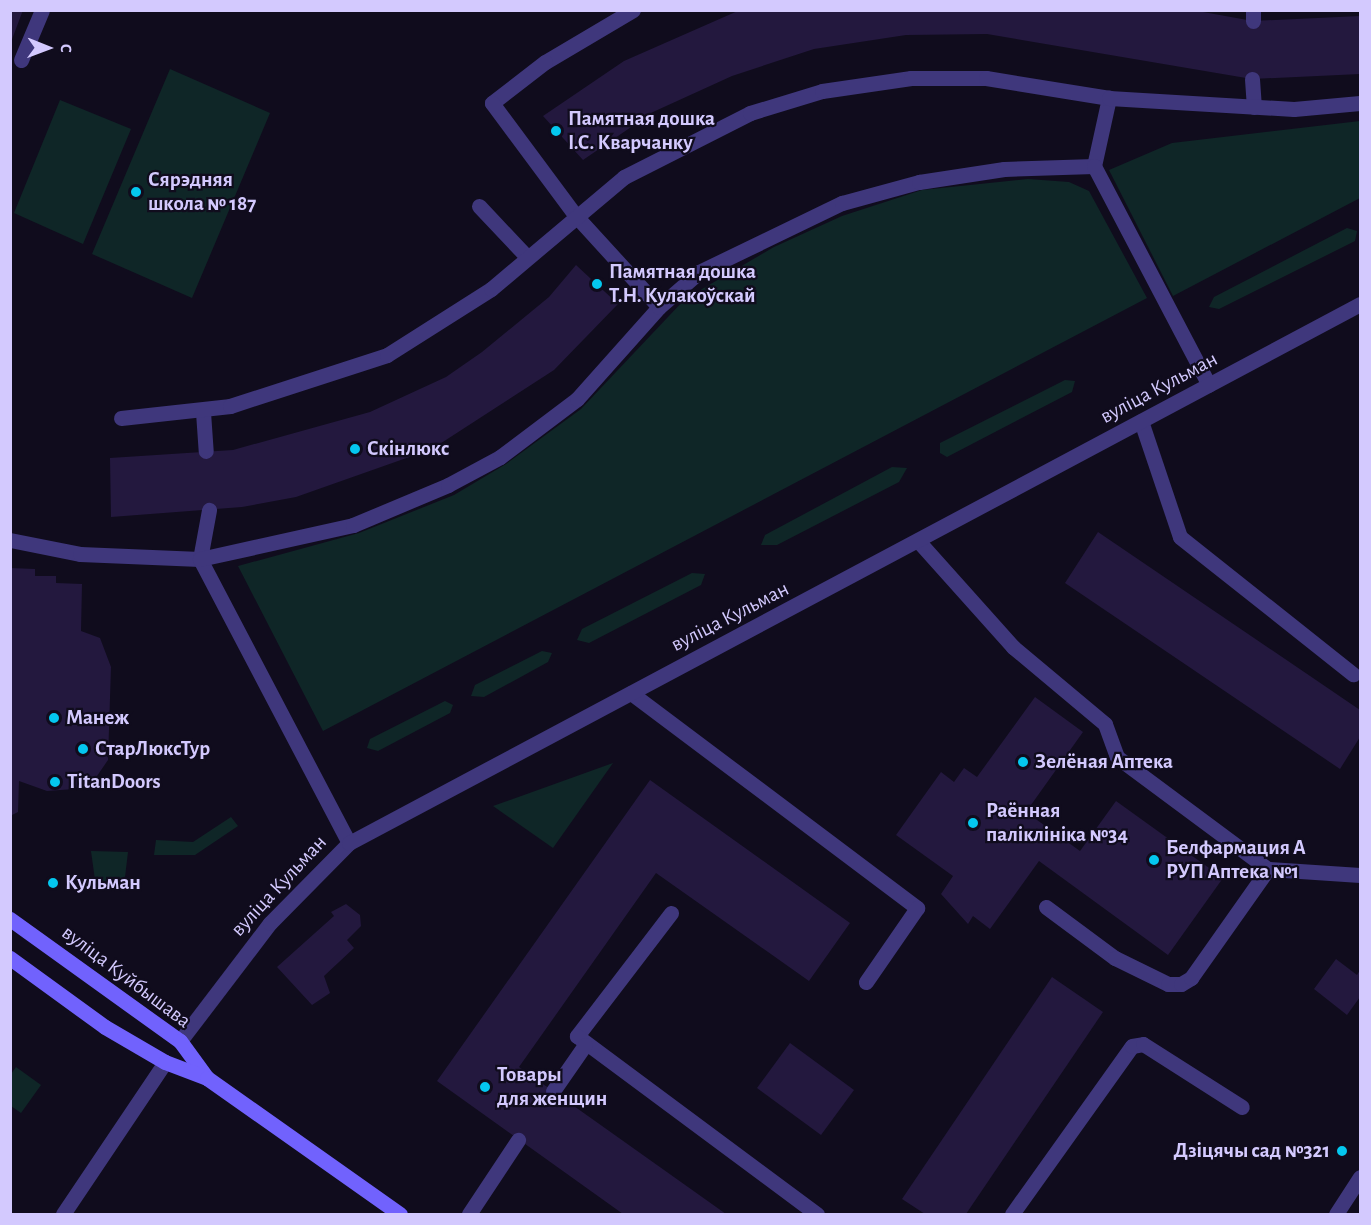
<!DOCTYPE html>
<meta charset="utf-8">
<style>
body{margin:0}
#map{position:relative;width:1371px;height:1225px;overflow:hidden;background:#100c1d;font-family:"Alegreya Sans",sans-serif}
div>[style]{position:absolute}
.green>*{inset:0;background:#0f2627}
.building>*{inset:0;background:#23183e}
.service>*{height:15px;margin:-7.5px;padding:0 7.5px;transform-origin:7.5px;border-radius:7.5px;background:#3f377c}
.minor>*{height:15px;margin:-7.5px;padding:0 7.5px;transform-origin:7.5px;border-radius:7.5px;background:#3f377c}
.secondary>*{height:15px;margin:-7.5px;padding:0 7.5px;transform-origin:7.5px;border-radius:7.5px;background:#7162fd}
.dots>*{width:16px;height:16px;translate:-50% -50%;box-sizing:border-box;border:3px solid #100c1d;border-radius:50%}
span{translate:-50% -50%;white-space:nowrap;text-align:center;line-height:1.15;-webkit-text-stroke:4.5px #100c1d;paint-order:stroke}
.poi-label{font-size:21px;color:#d3c9fe;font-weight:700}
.left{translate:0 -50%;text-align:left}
.right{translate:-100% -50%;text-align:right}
.street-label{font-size:21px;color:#d3c9fe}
.frame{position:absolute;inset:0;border:12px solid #d3c9fe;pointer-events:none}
.north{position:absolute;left:18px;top:18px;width:60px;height:60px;-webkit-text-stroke:4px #100c1d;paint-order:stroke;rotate:91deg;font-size:16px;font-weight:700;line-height:24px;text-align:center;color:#d3c9fe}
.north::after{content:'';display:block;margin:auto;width:21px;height:27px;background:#d3c9fe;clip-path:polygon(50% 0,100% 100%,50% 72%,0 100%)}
</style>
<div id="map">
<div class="green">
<i style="clip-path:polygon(170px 69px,270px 113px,192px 298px,92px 254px)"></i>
<i style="clip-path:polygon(60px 100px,131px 129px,83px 244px,14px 213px)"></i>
<i style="clip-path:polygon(1360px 121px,1360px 198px,1173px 296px,1109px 170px,1172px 143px)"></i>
<i style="clip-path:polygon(1028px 179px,1069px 182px,1089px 191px,1147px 298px,323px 731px,238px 566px,359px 533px,454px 495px,506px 464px,581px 409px,685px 299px,774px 247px,842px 216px,922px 190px)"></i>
<i style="clip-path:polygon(1347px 228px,1357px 231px,1355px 241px,1219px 309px,1209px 307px,1214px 297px)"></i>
<i style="clip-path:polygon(1065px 380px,1075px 381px,1072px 392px,947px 457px,940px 453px,940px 443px)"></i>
<i style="clip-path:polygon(892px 467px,907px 468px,899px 482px,777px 545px,761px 545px,765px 535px)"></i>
<i style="clip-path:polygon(692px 573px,705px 574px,701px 585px,589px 643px,577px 640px,582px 629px)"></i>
<i style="clip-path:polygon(542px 651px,552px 653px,548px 662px,484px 697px,471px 696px,475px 685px)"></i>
<i style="clip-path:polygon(445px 701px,453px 705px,450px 713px,378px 751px,367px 748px,370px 739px)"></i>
<i style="clip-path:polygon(613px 763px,553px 848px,493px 806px)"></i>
<i style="clip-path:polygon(231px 817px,238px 826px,195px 855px,154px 855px,156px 840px,193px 842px)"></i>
<i style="clip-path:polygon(91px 851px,128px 852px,125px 877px,112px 884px,95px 880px)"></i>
<i style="clip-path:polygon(16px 1067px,41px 1085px,21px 1113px,11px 1106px,11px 1074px)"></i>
</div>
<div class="building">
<i style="clip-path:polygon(10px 10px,23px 10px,11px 42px,10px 42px)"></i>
<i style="clip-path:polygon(740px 10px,1192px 10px,1253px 21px,1360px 16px,1360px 74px,1252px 79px,987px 34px,906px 35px,814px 49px,732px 76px,653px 112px,583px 160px,543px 116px,624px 61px)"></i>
<i style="clip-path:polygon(576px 265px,618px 304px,554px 370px,432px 449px,296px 497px,242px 507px,111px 517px,110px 458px,233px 450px,370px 412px,446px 377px,482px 352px,549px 297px)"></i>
<i style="clip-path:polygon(1098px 532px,1360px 710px,1360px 737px,1340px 769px,1065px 583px)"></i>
<i style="clip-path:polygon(10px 568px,35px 569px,35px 576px,56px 576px,56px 583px,82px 584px,81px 631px,100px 638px,111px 667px,108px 760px,97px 776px,74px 789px,47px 791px,19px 781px,18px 812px,10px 816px)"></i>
<i style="clip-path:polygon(1035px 697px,1083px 732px,1026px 812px,1080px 851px,1116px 801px,1223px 878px,1168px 955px,1039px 861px,990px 929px,973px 916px,968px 924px,941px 894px,953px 876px,896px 835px,941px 772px,954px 782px,964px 768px,977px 777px)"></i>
<i style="clip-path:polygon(650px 780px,850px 923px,809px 981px,656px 873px,519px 1067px,726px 1214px,623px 1214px,437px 1081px)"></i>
<i style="clip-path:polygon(346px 904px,360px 915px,361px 926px,347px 940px,354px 948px,324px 976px,330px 993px,312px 1005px,277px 967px,334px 916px,331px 912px)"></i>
<i style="clip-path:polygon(1336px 959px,1357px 975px,1360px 970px,1360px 997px,1347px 1015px,1314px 989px)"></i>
<i style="clip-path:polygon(1052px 977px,1103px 1012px,966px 1214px,925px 1214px,902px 1199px)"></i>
<i style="clip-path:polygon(790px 1043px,854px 1090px,821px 1135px,757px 1088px)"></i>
</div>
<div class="service">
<i style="left:633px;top:10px;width:102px;rotate:149.4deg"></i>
<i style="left:545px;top:62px;width:67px;rotate:142.3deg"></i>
<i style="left:492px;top:103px;width:141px;rotate:53.4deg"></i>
<i style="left:576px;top:216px;width:123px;rotate:47.6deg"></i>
<i style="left:1253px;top:21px;width:11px;rotate:-90deg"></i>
<i style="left:21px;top:60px;width:54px;rotate:-67.2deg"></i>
<i style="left:1252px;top:79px;width:28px;rotate:86deg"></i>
<i style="left:1094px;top:166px;width:70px;rotate:-77.6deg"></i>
<i style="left:479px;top:206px;width:70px;rotate:46.7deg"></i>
<i style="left:203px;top:412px;width:39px;rotate:86deg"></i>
<i style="left:121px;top:418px;width:110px;rotate:-6.3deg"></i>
<i style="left:230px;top:406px;width:165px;rotate:-18deg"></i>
<i style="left:387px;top:355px;width:123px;rotate:-32.4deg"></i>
<i style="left:491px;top:289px;width:174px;rotate:-40.1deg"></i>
<i style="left:624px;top:177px;width:141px;rotate:-26.9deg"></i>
<i style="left:750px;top:113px;width:75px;rotate:-17deg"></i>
<i style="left:822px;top:91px;width:90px;rotate:-8.3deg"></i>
<i style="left:911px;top:78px;width:75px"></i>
<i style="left:986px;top:78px;width:125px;rotate:9.2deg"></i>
<i style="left:1109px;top:98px;width:185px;rotate:3.4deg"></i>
<i style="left:1294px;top:109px;width:66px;rotate:-5.2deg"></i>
<i style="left:1141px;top:421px;width:122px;rotate:71.4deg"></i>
<i style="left:1180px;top:537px;width:221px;rotate:38.4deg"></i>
<i style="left:10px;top:540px;width:71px;rotate:11.3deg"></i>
<i style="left:80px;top:554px;width:120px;rotate:2.4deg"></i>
<i style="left:200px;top:559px;width:50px;rotate:-79.6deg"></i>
<i style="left:920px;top:543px;width:140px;rotate:48.2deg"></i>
<i style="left:1013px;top:647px;width:120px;rotate:39.9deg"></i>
<i style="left:1105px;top:724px;width:35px;rotate:70deg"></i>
<i style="left:1117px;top:757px;width:188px;rotate:36.6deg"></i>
<i style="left:1268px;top:869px;width:92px;rotate:3.7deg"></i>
<i style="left:631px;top:693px;width:358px;rotate:36.9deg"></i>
<i style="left:917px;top:908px;width:90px;rotate:124.6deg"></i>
<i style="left:349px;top:843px;width:321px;rotate:-117.7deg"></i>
<i style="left:200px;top:559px;width:157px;rotate:-12.5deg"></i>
<i style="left:353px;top:525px;width:103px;rotate:-22.8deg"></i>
<i style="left:448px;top:485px;width:59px;rotate:-28.3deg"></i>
<i style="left:500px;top:457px;width:96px;rotate:-37deg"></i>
<i style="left:577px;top:399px;width:123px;rotate:-48.3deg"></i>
<i style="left:659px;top:307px;width:53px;rotate:-41.2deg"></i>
<i style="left:699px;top:272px;width:159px;rotate:-25.8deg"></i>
<i style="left:842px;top:203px;width:80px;rotate:-15.3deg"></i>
<i style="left:919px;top:182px;width:86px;rotate:-8.7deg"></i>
<i style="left:1004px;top:169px;width:90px;rotate:-1.9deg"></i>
<i style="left:1094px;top:166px;width:247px;rotate:62.3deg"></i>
<i style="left:1046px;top:907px;width:86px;rotate:36.5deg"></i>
<i style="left:1115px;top:958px;width:59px;rotate:26.1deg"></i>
<i style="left:1168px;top:984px;width:13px"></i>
<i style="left:1181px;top:984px;width:12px;rotate:-31deg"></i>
<i style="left:1191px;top:978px;width:133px;rotate:-54.8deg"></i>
<i style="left:671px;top:913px;width:155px;rotate:127.4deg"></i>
<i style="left:577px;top:1036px;width:299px;rotate:36.6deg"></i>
<i style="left:553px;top:1091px;width:56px;rotate:-55.2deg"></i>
<i style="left:469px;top:1214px;width:89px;rotate:-56.5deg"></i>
<i style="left:1012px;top:1214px;width:206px;rotate:-54.5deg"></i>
<i style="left:1132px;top:1046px;width:11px;rotate:-10deg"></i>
<i style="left:1143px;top:1044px;width:117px;rotate:32.5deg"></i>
<i style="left:1336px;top:1214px;width:44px;rotate:-57deg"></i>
</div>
<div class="minor">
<i style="left:180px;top:1041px;width:148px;rotate:-52.7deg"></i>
<i style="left:270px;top:923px;width:112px;rotate:-45.4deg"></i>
<i style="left:349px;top:843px;width:1146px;rotate:-28.06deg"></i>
<i style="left:63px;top:1214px;width:183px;rotate:-56.1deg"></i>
</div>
<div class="secondary">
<i style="left:10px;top:919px;width:209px;rotate:35.7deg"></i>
<i style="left:180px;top:1041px;width:46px;rotate:53.9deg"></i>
<i style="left:10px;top:958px;width:117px;rotate:36deg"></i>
<i style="left:105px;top:1027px;width:69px;rotate:30.3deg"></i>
<i style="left:165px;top:1062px;width:45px;rotate:20.9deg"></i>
<i style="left:207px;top:1078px;width:236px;rotate:35.2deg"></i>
</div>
<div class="dots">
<i style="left:556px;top:131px;background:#04c7ef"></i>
<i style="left:136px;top:192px;background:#04c7ef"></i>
<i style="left:597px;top:284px;background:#04c7ef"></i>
<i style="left:355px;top:449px;background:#04c7ef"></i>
<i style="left:54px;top:718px;background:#04c7ef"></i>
<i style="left:83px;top:749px;background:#04c7ef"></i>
<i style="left:1023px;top:762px;background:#04c7ef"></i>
<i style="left:55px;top:782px;background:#04c7ef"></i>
<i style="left:973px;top:823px;background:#04c7ef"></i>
<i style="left:1154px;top:860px;background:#04c7ef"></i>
<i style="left:53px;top:883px;background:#04c7ef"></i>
<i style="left:485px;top:1087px;background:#04c7ef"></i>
<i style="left:1342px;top:1151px;background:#04c7ef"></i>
</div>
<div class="poi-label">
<span class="left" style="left:568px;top:131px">Памятная дошка<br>І.С. Кварчанку</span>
<span class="left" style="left:148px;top:192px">Сярэдняя<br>школа № 187</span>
<span class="left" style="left:609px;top:284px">Памятная дошка<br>Т.Н. Кулакоўскай</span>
<span class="left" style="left:367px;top:449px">Скінлюкс</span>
<span class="left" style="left:66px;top:718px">Манеж</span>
<span class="left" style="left:95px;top:749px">СтарЛюксТур</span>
<span class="left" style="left:1035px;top:762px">Зелёная Аптека</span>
<span class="left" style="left:67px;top:782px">TitanDoors</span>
<span class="left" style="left:986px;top:823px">Раённая<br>паліклініка №34</span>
<span class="left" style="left:1166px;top:860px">Белфармация А<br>РУП Аптека №1</span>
<span class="left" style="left:65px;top:883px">Кульман</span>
<span class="left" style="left:497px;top:1087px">Товары<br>для женщин</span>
<span class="right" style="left:1330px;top:1151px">Дзіцячы сад №321</span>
</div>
<div class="street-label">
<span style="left:1159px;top:388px;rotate:-28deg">вуліца Кульман</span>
<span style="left:730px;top:617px;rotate:-27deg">вуліца Кульман</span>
<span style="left:279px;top:886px;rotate:-47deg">вуліца Кульман</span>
<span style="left:126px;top:977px;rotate:37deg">вуліца Куйбышава</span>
</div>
<div class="frame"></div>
<div class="north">С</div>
</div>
